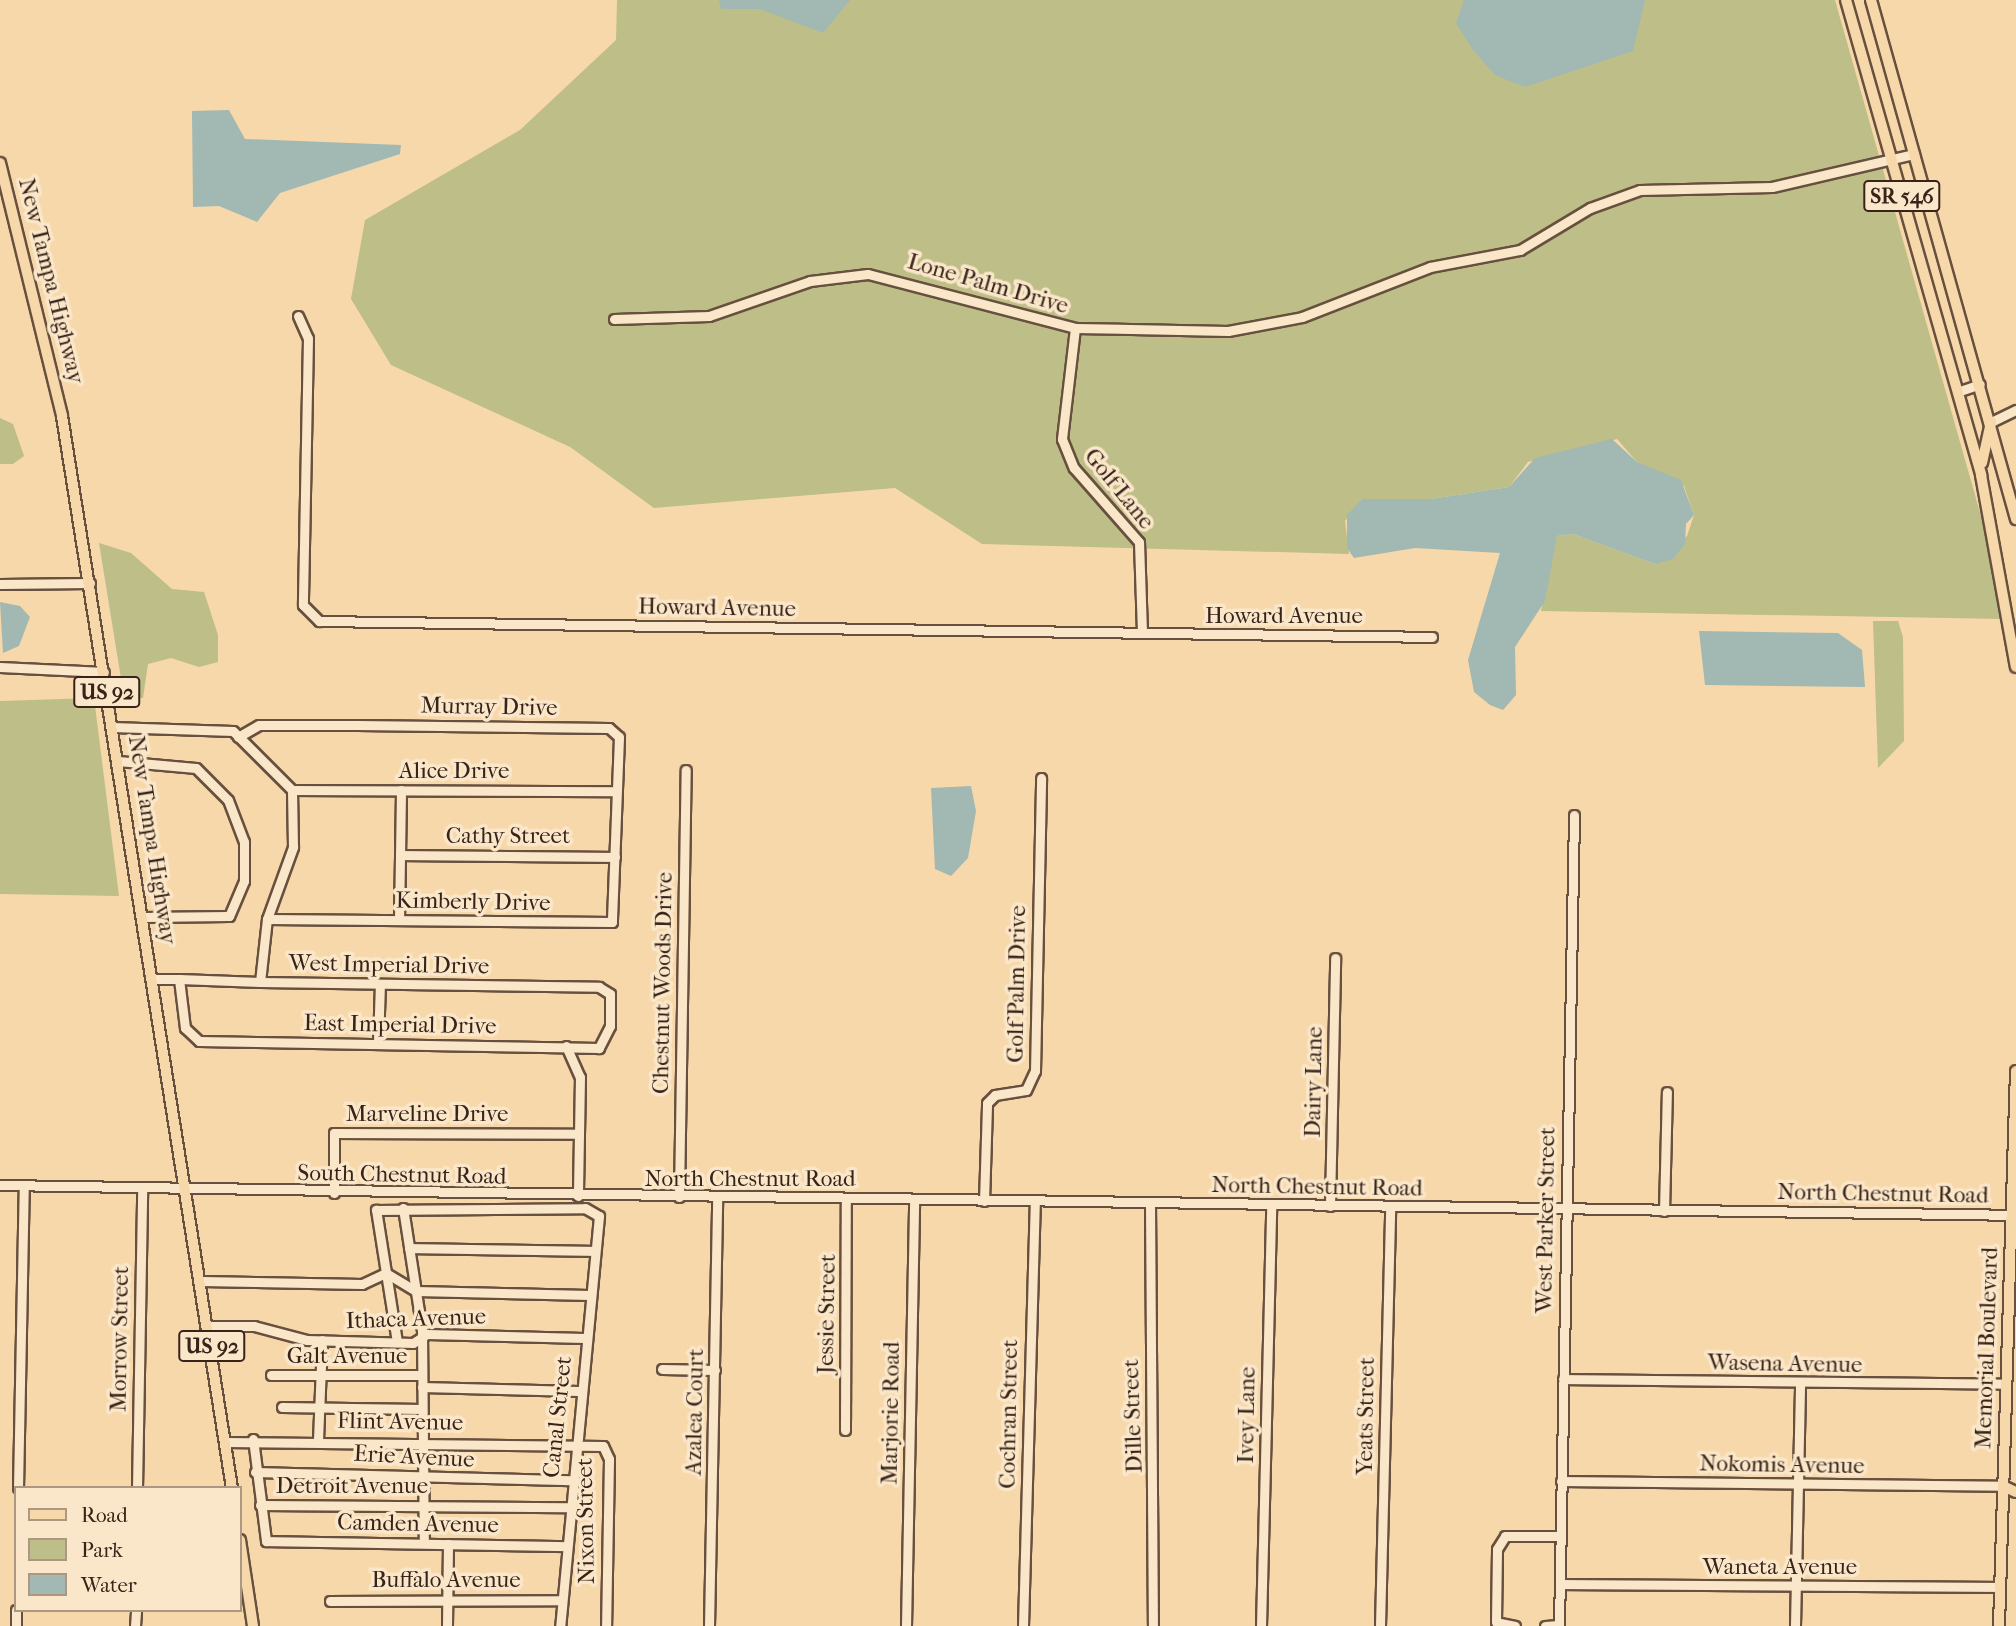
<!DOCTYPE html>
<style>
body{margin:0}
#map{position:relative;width:2016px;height:1626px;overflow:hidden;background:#f7d8aa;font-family:"IM FELL French Canon",serif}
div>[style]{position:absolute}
.green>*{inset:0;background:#bebe88}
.water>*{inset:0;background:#a1b8b3}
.roads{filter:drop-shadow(2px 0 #68503e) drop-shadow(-2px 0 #68503e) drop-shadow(0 2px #68503e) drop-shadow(0 -2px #68503e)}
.minor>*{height:9px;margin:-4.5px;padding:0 4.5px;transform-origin:4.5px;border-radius:4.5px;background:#fae6c8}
.major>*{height:10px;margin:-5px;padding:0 5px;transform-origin:5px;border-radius:5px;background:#f7d8aa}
span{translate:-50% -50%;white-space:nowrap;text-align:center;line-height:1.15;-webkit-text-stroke:7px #fae6c8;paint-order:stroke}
.shield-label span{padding:2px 5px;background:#fae6c8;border:2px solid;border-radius:5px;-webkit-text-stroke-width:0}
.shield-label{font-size:21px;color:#38231a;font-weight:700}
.street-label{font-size:23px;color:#38231a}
.legend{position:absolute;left:14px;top:1486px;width:228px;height:126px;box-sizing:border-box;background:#fae6c8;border:2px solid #ac9882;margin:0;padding:9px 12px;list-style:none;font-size:21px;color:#38231a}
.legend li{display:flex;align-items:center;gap:14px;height:35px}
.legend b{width:35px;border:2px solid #ac9882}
</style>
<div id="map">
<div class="green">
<i style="clip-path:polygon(617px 0,1835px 0,1990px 548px,2004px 619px,1541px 611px,1557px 536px,1573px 534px,1655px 564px,1687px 536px,1694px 515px,1684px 486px,1637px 462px,1617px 439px,1528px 462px,1509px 487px,1431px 499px,1362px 499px,1345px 521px,1349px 554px,982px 544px,895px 488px,654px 508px,570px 447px,391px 365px,351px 299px,365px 220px,520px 130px,616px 40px)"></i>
<i style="clip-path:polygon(0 418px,13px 424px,24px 456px,13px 464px,0 464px)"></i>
<i style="clip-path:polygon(99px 543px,131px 553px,172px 589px,204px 592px,218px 635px,218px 662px,199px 667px,171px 658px,148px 664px,143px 698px,124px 697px)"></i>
<i style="clip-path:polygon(1873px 621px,1898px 621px,1903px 637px,1904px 741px,1878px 768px)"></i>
<i style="clip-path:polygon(94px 698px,119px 896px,0 894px,0 701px)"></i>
</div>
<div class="water">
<i style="clip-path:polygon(719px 0,850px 0,823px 33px,760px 9px,721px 9px)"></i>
<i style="clip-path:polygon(1464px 0,1645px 0,1633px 51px,1525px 87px,1495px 75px,1473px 50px,1456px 23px)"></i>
<i style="clip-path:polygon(229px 110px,245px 139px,401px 145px,400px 154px,280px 193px,257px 222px,219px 206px,193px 207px,192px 111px)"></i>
<i style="clip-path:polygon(1612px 439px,1637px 462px,1681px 480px,1694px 515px,1686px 524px,1685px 544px,1673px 559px,1655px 564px,1573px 534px,1557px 536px,1545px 601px,1515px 647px,1516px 695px,1503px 710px,1490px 705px,1474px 692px,1468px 660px,1500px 553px,1415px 548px,1354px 558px,1347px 548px,1347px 515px,1362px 499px,1431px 499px,1509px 487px,1535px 458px)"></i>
<i style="clip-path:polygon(0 602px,20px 606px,30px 617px,19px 646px,3px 653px)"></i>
<i style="clip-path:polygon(1699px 631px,1838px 633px,1862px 650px,1865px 687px,1705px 685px)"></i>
<i style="clip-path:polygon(971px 786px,976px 811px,968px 858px,951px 876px,935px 869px,931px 788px)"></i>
</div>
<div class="roads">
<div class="minor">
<i style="left:298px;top:316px;width:24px;rotate:66deg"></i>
<i style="left:308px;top:338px;width:267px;rotate:91.1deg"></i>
<i style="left:303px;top:605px;width:23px;rotate:45deg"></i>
<i style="left:319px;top:621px;width:1113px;rotate:0.82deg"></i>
<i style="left:614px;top:319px;width:95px;rotate:-1.8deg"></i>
<i style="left:709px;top:316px;width:107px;rotate:-19.1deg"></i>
<i style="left:810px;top:281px;width:58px;rotate:-6.9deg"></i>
<i style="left:868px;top:274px;width:214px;rotate:14.6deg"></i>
<i style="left:1075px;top:328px;width:153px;rotate:1.1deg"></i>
<i style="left:1228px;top:331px;width:75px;rotate:-10.7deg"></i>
<i style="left:1302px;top:317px;width:137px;rotate:-21.3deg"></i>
<i style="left:1430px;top:267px;width:92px;rotate:-10.7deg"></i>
<i style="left:1520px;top:250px;width:82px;rotate:-31deg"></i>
<i style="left:1590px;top:208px;width:53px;rotate:-19.8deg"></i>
<i style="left:1640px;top:190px;width:132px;rotate:-1.3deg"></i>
<i style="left:1772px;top:187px;width:146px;rotate:-13.1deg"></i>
<i style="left:1075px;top:328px;width:112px;rotate:96.7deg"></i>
<i style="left:1062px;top:439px;width:31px;rotate:68deg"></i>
<i style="left:1074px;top:468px;width:98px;rotate:48.7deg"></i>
<i style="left:1139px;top:542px;width:91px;rotate:88.1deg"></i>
<i style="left:1957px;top:392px;width:24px;rotate:-19deg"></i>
<i style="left:1991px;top:422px;width:28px;rotate:-26deg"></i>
<i style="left:0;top:584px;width:90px;rotate:-0.6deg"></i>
<i style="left:0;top:667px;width:104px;rotate:2.8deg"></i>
<i style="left:112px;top:727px;width:121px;rotate:1.9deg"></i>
<i style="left:233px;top:731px;width:83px;rotate:45deg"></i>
<i style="left:238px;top:737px;width:24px;rotate:-30deg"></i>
<i style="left:259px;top:725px;width:98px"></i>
<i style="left:357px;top:725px;width:252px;rotate:0.7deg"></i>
<i style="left:609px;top:728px;width:13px;rotate:42deg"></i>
<i style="left:619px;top:737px;width:185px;rotate:92.2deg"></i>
<i style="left:612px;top:922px;width:345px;rotate:-179.5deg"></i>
<i style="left:118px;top:761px;width:78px;rotate:5.1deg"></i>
<i style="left:196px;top:768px;width:45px;rotate:45deg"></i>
<i style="left:228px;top:800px;width:45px;rotate:69.1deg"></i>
<i style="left:244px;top:842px;width:39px;rotate:90deg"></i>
<i style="left:244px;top:881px;width:38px;rotate:113deg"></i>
<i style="left:229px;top:916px;width:85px;rotate:179.3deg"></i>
<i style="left:292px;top:790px;width:324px;rotate:0.2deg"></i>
<i style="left:400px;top:855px;width:215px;rotate:0.5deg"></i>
<i style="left:399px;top:920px;width:130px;rotate:-89.1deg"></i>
<i style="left:154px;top:979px;width:25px"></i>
<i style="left:179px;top:979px;width:81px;rotate:2.1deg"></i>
<i style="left:260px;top:982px;width:339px;rotate:0.8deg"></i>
<i style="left:599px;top:987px;width:13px;rotate:32deg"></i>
<i style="left:610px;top:994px;width:32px;rotate:90deg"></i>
<i style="left:610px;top:1026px;width:25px;rotate:117deg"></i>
<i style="left:599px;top:1048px;width:400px;rotate:-179deg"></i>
<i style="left:199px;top:1041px;width:19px;rotate:-137deg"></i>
<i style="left:185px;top:1028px;width:49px;rotate:-97deg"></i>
<i style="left:260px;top:982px;width:63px;rotate:-83.7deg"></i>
<i style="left:267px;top:919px;width:77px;rotate:-70.1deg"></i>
<i style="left:293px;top:847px;width:57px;rotate:-91deg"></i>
<i style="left:378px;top:1043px;width:59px;rotate:-88.1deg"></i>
<i style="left:566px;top:1046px;width:34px;rotate:66deg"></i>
<i style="left:580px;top:1077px;width:119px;rotate:91deg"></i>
<i style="left:0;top:1185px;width:2016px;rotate:0.85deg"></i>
<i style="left:334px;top:1193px;width:60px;rotate:-90deg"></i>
<i style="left:334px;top:1133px;width:245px;rotate:0.2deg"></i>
<i style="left:679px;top:1197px;width:427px;rotate:-89.1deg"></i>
<i style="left:984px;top:1201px;width:98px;rotate:-88.2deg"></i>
<i style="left:987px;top:1103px;width:11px;rotate:-45deg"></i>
<i style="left:995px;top:1095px;width:31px;rotate:-9deg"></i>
<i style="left:1026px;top:1090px;width:21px;rotate:-65deg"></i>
<i style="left:1035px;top:1071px;width:293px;rotate:-88.8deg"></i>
<i style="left:1150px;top:1204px;width:422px;rotate:89.6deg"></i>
<i style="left:1330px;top:1206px;width:248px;rotate:-88.8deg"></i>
<i style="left:403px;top:1208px;width:124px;rotate:81.2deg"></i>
<i style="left:422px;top:1331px;width:212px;rotate:89.5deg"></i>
<i style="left:1664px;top:1211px;width:119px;rotate:-88.6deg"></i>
<i style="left:409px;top:1248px;width:186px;rotate:0.9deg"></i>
<i style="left:202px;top:1281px;width:160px;rotate:1.1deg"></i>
<i style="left:362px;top:1284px;width:26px;rotate:-25deg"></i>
<i style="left:386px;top:1273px;width:35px;rotate:31deg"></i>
<i style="left:416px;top:1291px;width:173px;rotate:1.3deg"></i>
<i style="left:209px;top:1326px;width:45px"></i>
<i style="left:254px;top:1326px;width:55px;rotate:14.8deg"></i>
<i style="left:307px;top:1340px;width:106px;rotate:1.6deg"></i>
<i style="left:413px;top:1343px;width:17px;rotate:-33deg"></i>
<i style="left:427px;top:1334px;width:157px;rotate:1.5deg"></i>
<i style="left:397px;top:1342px;width:134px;rotate:-99deg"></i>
<i style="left:376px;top:1210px;width:209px;rotate:-0.5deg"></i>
<i style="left:585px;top:1208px;width:16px;rotate:30deg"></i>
<i style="left:599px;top:1216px;width:412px;rotate:95.4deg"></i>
<i style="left:662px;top:1369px;width:53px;rotate:1.1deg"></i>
<i style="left:271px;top:1375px;width:151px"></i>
<i style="left:1563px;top:1379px;width:443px;rotate:0.6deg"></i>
<i style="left:422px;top:1387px;width:156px;rotate:1.5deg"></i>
<i style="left:282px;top:1407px;width:140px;rotate:0.8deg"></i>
<i style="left:845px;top:1430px;width:231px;rotate:-89.8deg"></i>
<i style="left:253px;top:1439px;width:103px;rotate:82.7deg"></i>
<i style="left:266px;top:1541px;width:300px;rotate:1deg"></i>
<i style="left:318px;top:1440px;width:100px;rotate:-87.7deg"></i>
<i style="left:225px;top:1442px;width:378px;rotate:0.6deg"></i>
<i style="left:603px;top:1446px;width:14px;rotate:65deg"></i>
<i style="left:609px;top:1459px;width:167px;rotate:91deg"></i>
<i style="left:255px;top:1472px;width:316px;rotate:1.5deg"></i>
<i style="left:1561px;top:1481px;width:442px;rotate:0.6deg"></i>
<i style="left:18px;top:1488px;width:302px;rotate:-88.9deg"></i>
<i style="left:137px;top:1488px;width:297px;rotate:-89deg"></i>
<i style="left:260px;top:1505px;width:308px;rotate:0.4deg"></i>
<i style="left:1560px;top:1584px;width:440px;rotate:0.4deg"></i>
<i style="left:330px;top:1601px;width:232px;rotate:-0.2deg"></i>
<i style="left:16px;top:1626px;width:16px;rotate:-90deg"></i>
<i style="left:135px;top:1626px;width:16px;rotate:-86deg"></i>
<i style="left:447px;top:1626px;width:82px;rotate:-89.3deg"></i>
<i style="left:709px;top:1626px;width:428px;rotate:-88.9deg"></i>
<i style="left:906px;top:1626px;width:426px;rotate:-88.9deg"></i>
<i style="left:1023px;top:1626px;width:423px;rotate:-88.4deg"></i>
<i style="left:1261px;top:1626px;width:420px;rotate:-88.6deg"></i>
<i style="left:1380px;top:1626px;width:419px;rotate:-88.6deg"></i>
<i style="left:1515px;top:1626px;width:19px;rotate:-168deg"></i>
<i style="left:1496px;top:1622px;width:73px;rotate:-89.2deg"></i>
<i style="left:1497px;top:1549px;width:15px;rotate:-58deg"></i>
<i style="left:1505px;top:1536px;width:55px"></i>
<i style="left:1545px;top:1626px;width:14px;rotate:-4deg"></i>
<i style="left:1559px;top:1626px;width:811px;rotate:-88.94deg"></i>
<i style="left:1795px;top:1626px;width:242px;rotate:-88.8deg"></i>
</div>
<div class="major">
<i style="left:1846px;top:0;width:494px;rotate:74.1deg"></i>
<i style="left:1981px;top:475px;width:195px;rotate:79.7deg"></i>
<i style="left:1871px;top:0;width:539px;rotate:74.39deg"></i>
<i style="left:0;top:163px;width:260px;rotate:76.2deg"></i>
<i style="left:62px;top:416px;width:1085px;rotate:80.99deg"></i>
<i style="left:1982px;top:463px;width:42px;rotate:-77.6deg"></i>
<i style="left:2003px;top:1486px;width:14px;rotate:25deg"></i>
<i style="left:240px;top:1540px;width:87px;rotate:81.4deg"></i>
<i style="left:1999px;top:1626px;width:555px;rotate:-88.25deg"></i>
</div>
</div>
<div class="shield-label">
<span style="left:1902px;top:196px">SR 546</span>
<span style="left:107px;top:692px">US 92</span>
<span style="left:212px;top:1346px">US 92</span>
</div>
<div class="street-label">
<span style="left:51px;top:281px;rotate:76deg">New Tampa Highway</span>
<span style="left:988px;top:284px;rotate:16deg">Lone Palm Drive</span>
<span style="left:1119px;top:489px;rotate:51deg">Golf Lane</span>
<span style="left:717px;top:608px;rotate:1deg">Howard Avenue</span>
<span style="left:1284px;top:616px">Howard Avenue</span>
<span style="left:489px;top:707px;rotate:1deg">Murray Drive</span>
<span style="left:454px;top:771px">Alice Drive</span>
<span style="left:508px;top:836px">Cathy Street</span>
<span style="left:152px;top:840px;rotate:81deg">New Tampa Highway</span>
<span style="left:473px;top:902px;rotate:1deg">Kimberly Drive</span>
<span style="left:389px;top:965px;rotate:1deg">West Imperial Drive</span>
<span style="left:663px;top:983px;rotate:-89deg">Chestnut Woods Drive</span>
<span style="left:1017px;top:984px;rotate:-89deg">Golf Palm Drive</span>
<span style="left:400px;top:1025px;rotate:1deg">East Imperial Drive</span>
<span style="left:1314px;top:1082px;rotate:-89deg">Dairy Lane</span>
<span style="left:427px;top:1114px">Marveline Drive</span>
<span style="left:402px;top:1175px;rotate:1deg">South Chestnut Road</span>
<span style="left:750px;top:1179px">North Chestnut Road</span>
<span style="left:1317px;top:1187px;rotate:1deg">North Chestnut Road</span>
<span style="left:1883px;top:1194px;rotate:1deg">North Chestnut Road</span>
<span style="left:1546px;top:1220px;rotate:-89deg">West Parker Street</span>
<span style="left:827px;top:1314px;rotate:-89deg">Jessie Street</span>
<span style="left:416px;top:1319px;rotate:-2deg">Ithaca Avenue</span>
<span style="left:120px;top:1339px;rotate:-89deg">Morrow Street</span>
<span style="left:1987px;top:1348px;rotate:-88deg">Memorial Boulevard</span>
<span style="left:347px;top:1356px">Galt Avenue</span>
<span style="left:1785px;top:1364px;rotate:1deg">Wasena Avenue</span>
<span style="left:695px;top:1412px;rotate:-89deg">Azalea Court</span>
<span style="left:891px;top:1413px;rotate:-89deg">Marjorie Road</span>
<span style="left:1009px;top:1414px;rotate:-89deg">Cochran Street</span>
<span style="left:1247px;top:1415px;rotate:-89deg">Ivey Lane</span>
<span style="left:1133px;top:1416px;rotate:-92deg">Dille Street</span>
<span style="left:1366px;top:1416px;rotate:-89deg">Yeats Street</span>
<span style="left:558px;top:1417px;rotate:-84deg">Canal Street</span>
<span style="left:400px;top:1422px;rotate:1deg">Flint Avenue</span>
<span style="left:414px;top:1457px;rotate:3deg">Erie Avenue</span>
<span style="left:1782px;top:1465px;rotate:1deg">Nokomis Avenue</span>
<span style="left:352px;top:1486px">Detroit Avenue</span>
<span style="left:586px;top:1521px;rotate:-91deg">Nixon Street</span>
<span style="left:418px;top:1524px;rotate:1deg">Camden Avenue</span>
<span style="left:1780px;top:1567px">Waneta Avenue</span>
<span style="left:446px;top:1580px">Buffalo Avenue</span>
</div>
<ul class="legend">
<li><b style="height:9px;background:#f7d8aa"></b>Road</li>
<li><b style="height:19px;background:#bebe88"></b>Park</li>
<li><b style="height:19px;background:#a1b8b3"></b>Water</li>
</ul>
</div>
